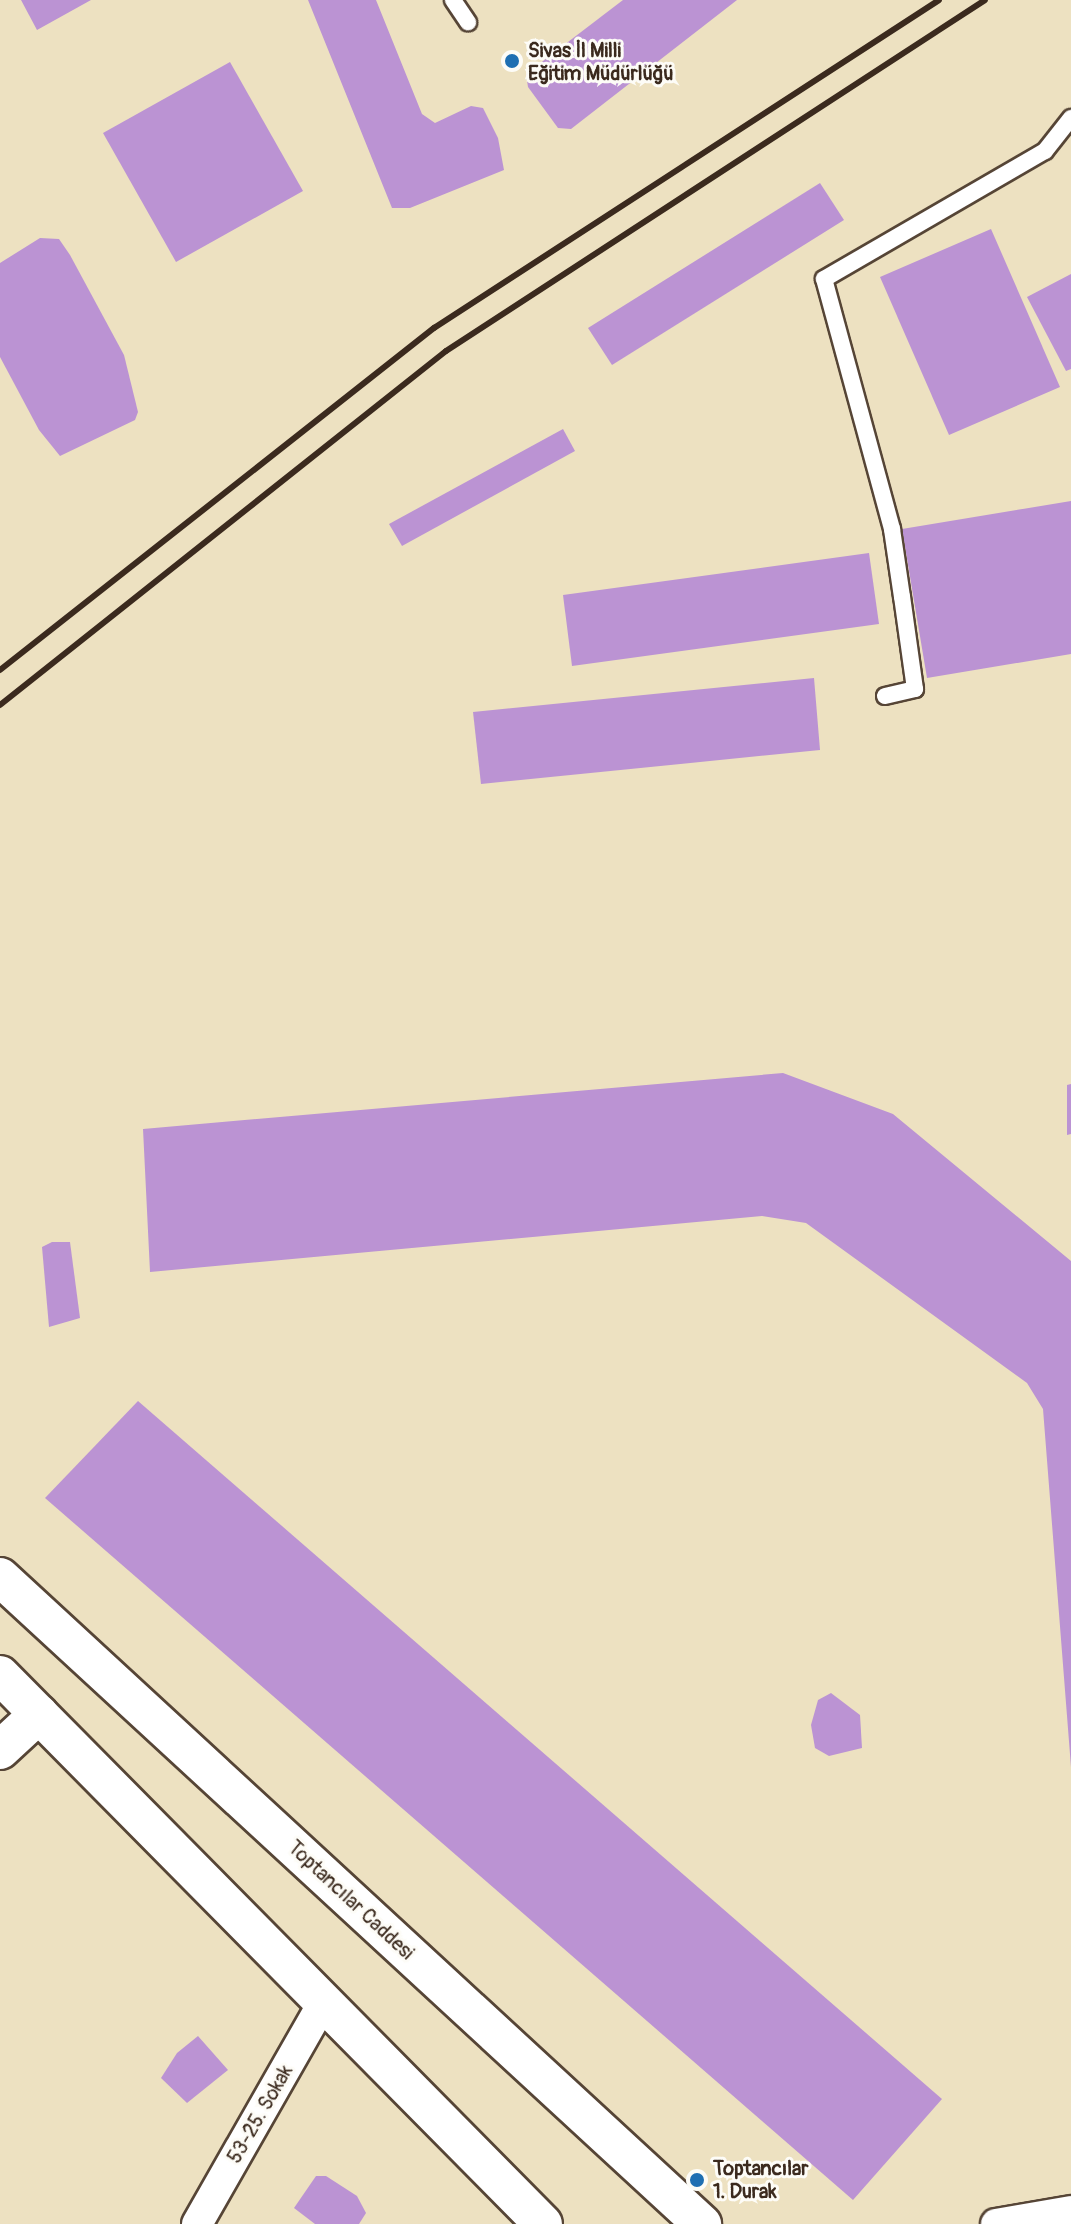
<!DOCTYPE html>
<meta charset="utf-8">
<style>
body{margin:0}
#map{position:relative;width:1071px;height:2224px;overflow:hidden;background:#ede1c1;font-family:Pangolin,sans-serif}
div>[style]{position:absolute}
.building>*{inset:0;background:#bb93d3}
.roads{filter:drop-shadow(2px 0 #564536) drop-shadow(-2px 0 #564536) drop-shadow(0 2px #564536) drop-shadow(0 -2px #564536)}
.service>*{height:16px;margin:-8px;padding:0 8px;transform-origin:8px;border-radius:8px;background:#fff}
.minor>*{height:30px;margin:-15px;padding:0 15px;transform-origin:15px;border-radius:15px;background:#fff}
.tertiary>*{height:38px;margin:-19px;padding:0 19px;transform-origin:19px;border-radius:19px;background:#fff}
.rail>*{height:6px;margin:-3px;padding:0 3px;transform-origin:3px;border-radius:3px;background:#3b2a1e}
.dots>*{width:22px;height:22px;translate:-50% -50%;box-sizing:border-box;border:4px solid #fdfcf7;border-radius:50%}
span{translate:-50% -50%;white-space:nowrap;text-align:center;line-height:1.15;-webkit-text-stroke:6px #fdfcf7;paint-order:stroke}
.poi-label{font-size:20px;color:#3b2a1e;font-weight:700}
.left{translate:0 -50%;text-align:left}
.street-label{font-size:20px;color:#3b2a1e}
</style>
<div id="map">
<div class="building">
<i style="clip-path:polygon(21px 0,91px 0,37px 30px)"></i>
<i style="clip-path:polygon(308px 0,376px 0,422px 114px,435px 123px,471px 106px,483px 108px,498px 138px,504px 170px,410px 208px,392px 208px)"></i>
<i style="clip-path:polygon(623px 0,737px 0,571px 129px,558px 128px,528px 87px,526px 74px)"></i>
<i style="clip-path:polygon(230px 62px,303px 191px,176px 262px,103px 133px)"></i>
<i style="clip-path:polygon(820px 183px,844px 220px,612px 365px,588px 328px)"></i>
<i style="clip-path:polygon(991px 229px,1060px 387px,949px 435px,880px 277px)"></i>
<i style="clip-path:polygon(40px 238px,59px 239px,70px 255px,124px 355px,138px 412px,135px 420px,60px 456px,39px 430px,0 357px,0 263px)"></i>
<i style="clip-path:polygon(1071px 274px,1071px 369px,1066px 371px,1027px 297px)"></i>
<i style="clip-path:polygon(563px 429px,575px 451px,402px 546px,389px 524px)"></i>
<i style="clip-path:polygon(1071px 501px,1071px 654px,927px 678px,902px 529px)"></i>
<i style="clip-path:polygon(869px 553px,879px 624px,572px 666px,563px 595px)"></i>
<i style="clip-path:polygon(814px 678px,820px 750px,481px 784px,473px 712px)"></i>
<i style="clip-path:polygon(783px 1073px,893px 1114px,1071px 1261px,1071px 1767px,1043px 1409px,1027px 1383px,806px 1223px,762px 1216px,150px 1272px,143px 1129px)"></i>
<i style="clip-path:polygon(1071px 1084px,1071px 1134px,1067px 1135px,1067px 1085px)"></i>
<i style="clip-path:polygon(52px 1242px,70px 1242px,80px 1318px,49px 1327px,42px 1247px)"></i>
<i style="clip-path:polygon(138px 1401px,942px 2099px,853px 2200px,45px 1498px)"></i>
<i style="clip-path:polygon(831px 1693px,860px 1715px,862px 1748px,829px 1756px,815px 1748px,811px 1725px,818px 1700px)"></i>
<i style="clip-path:polygon(198px 2036px,228px 2070px,187px 2103px,161px 2078px,177px 2053px)"></i>
<i style="clip-path:polygon(316px 2176px,326px 2176px,357px 2196px,366px 2213px,359px 2224px,315px 2224px,294px 2208px)"></i>
</div>
<div class="roads">
<div class="service">
<i style="left:453px;top:0;width:27px;rotate:56deg"></i>
<i style="left:885px;top:696px;width:31px;rotate:-13deg"></i>
<i style="left:915px;top:689px;width:93px;rotate:-98deg"></i>
<i style="left:902px;top:597px;width:69px;rotate:-98.4deg"></i>
<i style="left:892px;top:529px;width:259px;rotate:-105.2deg"></i>
<i style="left:824px;top:279px;width:255px;rotate:-30.1deg"></i>
<i style="left:1045px;top:151px;width:42px;rotate:-51.8deg"></i>
</div>
<div class="minor">
<i style="left:197px;top:2224px;width:254px;rotate:-60.3deg"></i>
<i style="left:996px;top:2224px;width:76px;rotate:-9.8deg"></i>
</div>
<div class="tertiary">
<i style="left:0;top:1577px;width:955px;rotate:42.67deg"></i>
<i style="left:0;top:1675px;width:772px;rotate:45.31deg"></i>
<i style="left:0;top:1750px;width:53px;rotate:-42.7deg"></i>
</div>
</div>
<div class="rail">
<i style="left:0;top:670px;width:553px;rotate:-38.24deg"></i>
<i style="left:434px;top:328px;width:602px;rotate:-33deg"></i>
<i style="left:0;top:705px;width:569px;rotate:-38.44deg"></i>
<i style="left:446px;top:351px;width:643px;rotate:-33.07deg"></i>
</div>
<div class="dots">
<i style="left:512px;top:61px;background:#1f6fb2"></i>
<i style="left:697px;top:2180px;background:#1f6fb2"></i>
</div>
<div class="poi-label">
<span class="left" style="left:528px;top:62px">Sivas İl Milli<br>Eğitim Müdürlüğü</span>
<span class="left" style="left:713px;top:2180px">Toptancılar<br>1. Durak</span>
</div>
<div class="street-label">
<span style="left:351px;top:1900px;rotate:43deg">Toptancılar Caddesi</span>
<span style="left:260px;top:2114px;rotate:-60deg">53-25. Sokak</span>
</div>
</div>
